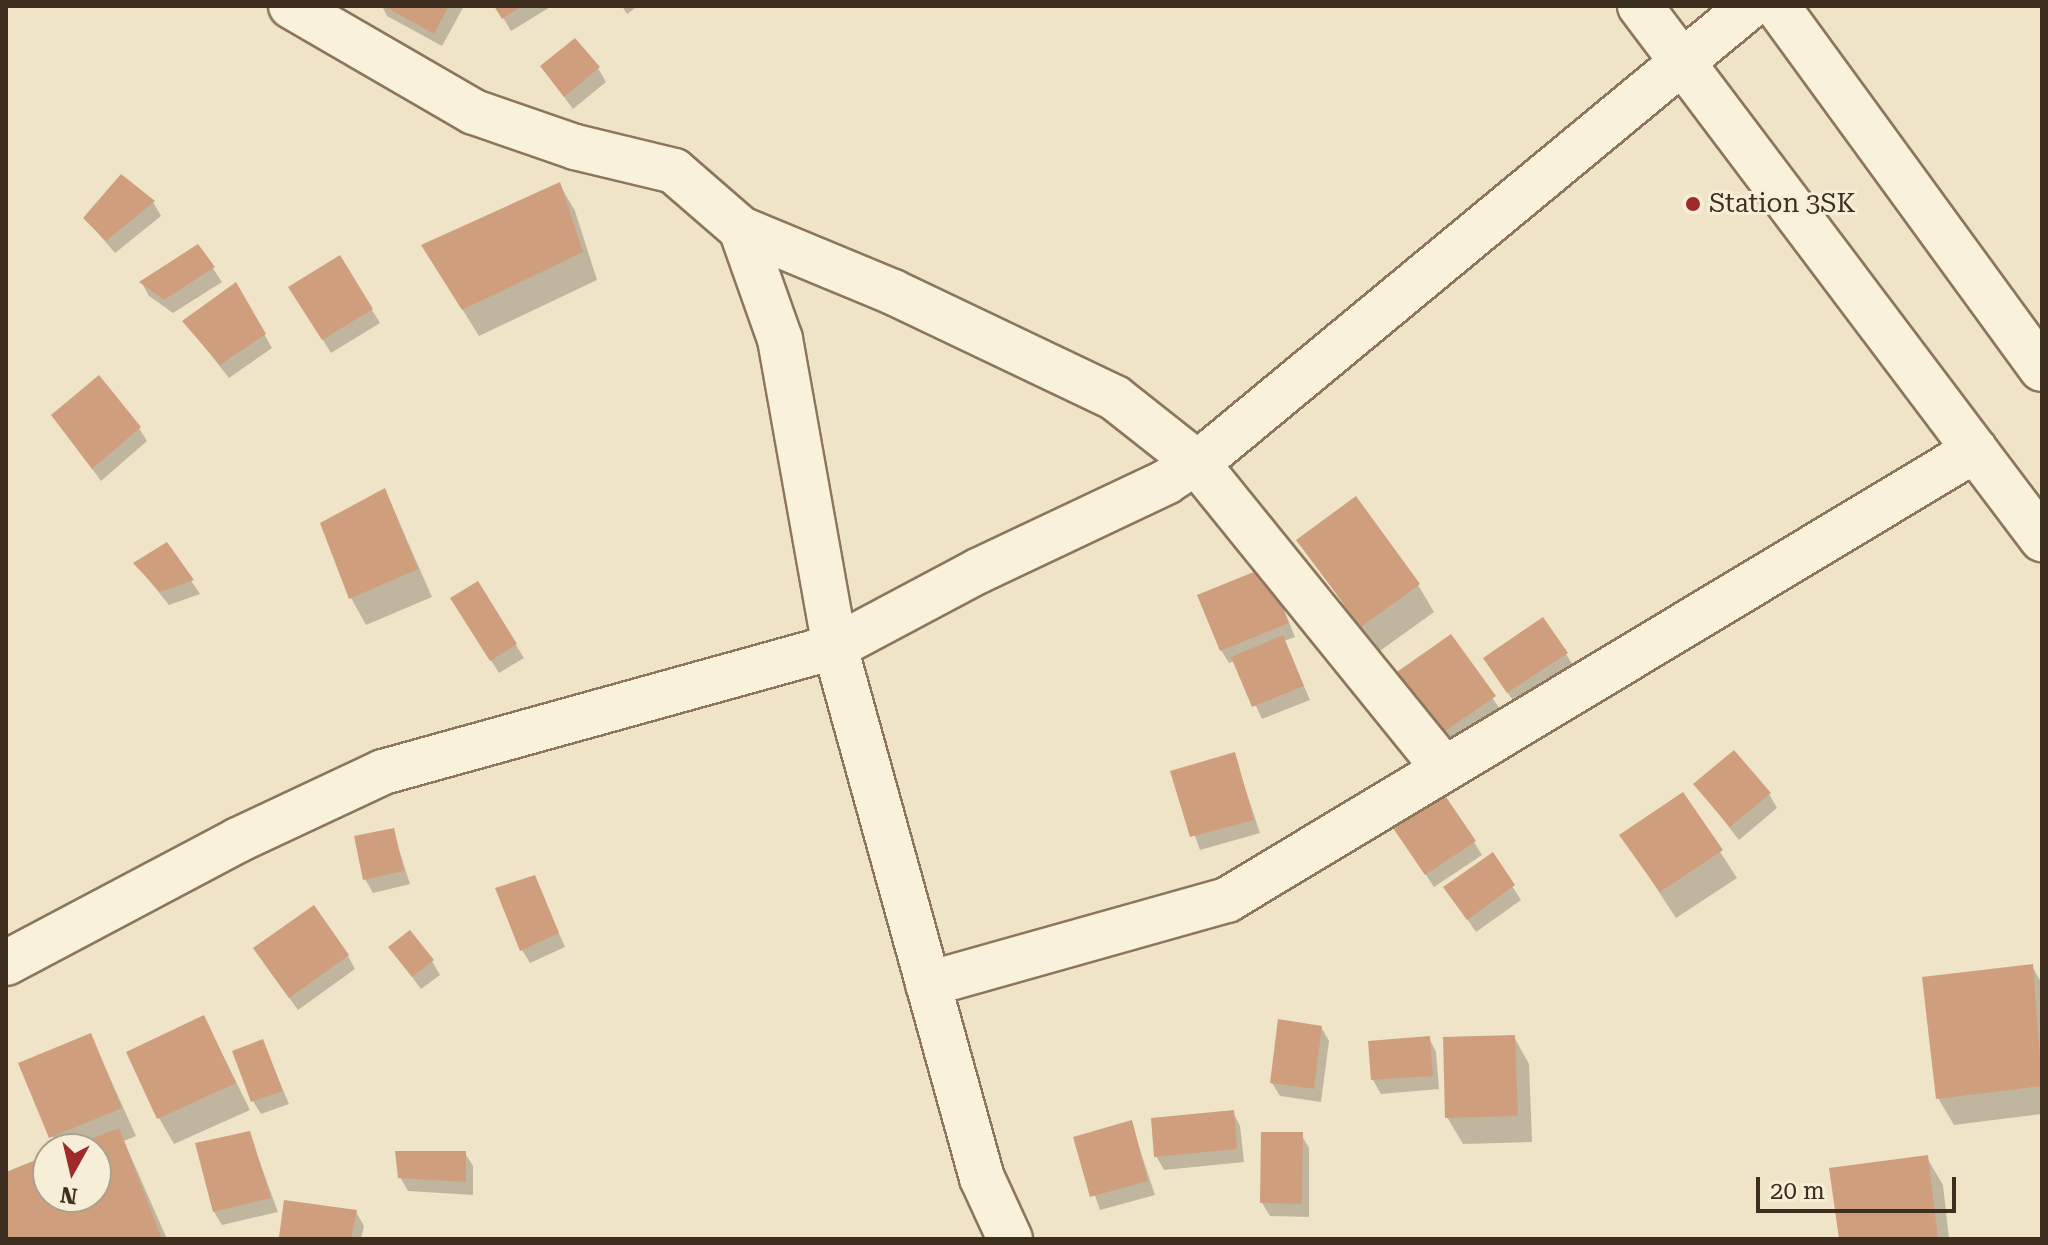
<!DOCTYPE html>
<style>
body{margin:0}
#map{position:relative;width:2048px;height:1245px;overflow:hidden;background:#f0e4c8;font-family:"Roboto Serif",serif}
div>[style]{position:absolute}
.shadow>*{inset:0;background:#0003}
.building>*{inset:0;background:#cf9f7d}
.roads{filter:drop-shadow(2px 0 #8d765c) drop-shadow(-2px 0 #8d765c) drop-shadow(0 2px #8d765c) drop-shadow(0 -2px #8d765c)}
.street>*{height:44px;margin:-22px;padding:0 22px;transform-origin:22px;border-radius:22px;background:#faf1dc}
.secondary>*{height:44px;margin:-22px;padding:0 22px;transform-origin:22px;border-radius:22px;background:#faf1dc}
.dots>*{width:22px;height:22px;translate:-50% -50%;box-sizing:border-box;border:4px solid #f7eed8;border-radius:50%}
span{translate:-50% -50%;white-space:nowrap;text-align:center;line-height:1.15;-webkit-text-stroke:6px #f7eed8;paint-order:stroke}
.poi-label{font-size:26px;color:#3d2e20}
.left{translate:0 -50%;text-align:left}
.frame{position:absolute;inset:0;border:8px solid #3d2e20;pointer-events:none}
.north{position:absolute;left:32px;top:1133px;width:80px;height:80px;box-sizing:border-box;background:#f7eed8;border:2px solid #ada18e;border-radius:50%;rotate:188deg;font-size:22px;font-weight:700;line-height:32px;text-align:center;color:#3d2e20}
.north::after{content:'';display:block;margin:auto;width:28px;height:36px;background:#9e2a2b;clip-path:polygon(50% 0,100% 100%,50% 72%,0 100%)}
.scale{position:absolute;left:1756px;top:1177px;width:200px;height:36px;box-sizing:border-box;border:4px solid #3d2e20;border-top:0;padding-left:10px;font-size:24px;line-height:28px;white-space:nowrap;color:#3d2e20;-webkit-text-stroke:6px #f7eed8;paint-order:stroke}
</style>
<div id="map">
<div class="shadow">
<i style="clip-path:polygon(382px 6px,464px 6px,442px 46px,387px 16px)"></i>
<i style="clip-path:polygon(496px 6px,552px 6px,511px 31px)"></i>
<i style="clip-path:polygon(622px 6px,638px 6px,627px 14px)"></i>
<i style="clip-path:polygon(542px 67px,598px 68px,606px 82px,573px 109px)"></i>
<i style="clip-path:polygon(560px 185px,575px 211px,597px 280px,479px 336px,439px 272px)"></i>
<i style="clip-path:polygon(153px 202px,161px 216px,115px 253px,85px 218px)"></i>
<i style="clip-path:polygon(198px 246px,222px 282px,173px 313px,149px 296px,142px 283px)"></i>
<i style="clip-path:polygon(236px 284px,272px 348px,229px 378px,184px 321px)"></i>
<i style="clip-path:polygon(299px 301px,372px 310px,380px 323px,331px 353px)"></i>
<i style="clip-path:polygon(53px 415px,139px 428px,147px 441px,101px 481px)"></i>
<i style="clip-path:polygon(385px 490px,432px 597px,366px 625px,351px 598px)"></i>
<i style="clip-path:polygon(1299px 540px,1418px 585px,1434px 612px,1377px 653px)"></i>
<i style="clip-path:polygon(167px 545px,200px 594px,169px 605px,135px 563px)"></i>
<i style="clip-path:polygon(1273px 583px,1295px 637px,1284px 641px,1310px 700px,1262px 719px,1235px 661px,1229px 663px,1221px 650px)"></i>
<i style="clip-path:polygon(460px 612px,516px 645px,524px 658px,499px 673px)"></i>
<i style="clip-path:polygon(1451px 637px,1510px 724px,1455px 762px,1412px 702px)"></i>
<i style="clip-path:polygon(1566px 654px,1574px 667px,1517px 706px,1493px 672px)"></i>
<i style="clip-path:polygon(1234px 755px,1260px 833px,1200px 850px,1172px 772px)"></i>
<i style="clip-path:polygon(1696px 785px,1769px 794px,1777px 808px,1739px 840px)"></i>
<i style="clip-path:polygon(1683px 795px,1737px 878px,1676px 918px,1622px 836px)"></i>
<i style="clip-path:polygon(393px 831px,410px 884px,373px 893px,365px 879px)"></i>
<i style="clip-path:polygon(1404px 842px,1474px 842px,1482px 855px,1434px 887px)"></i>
<i style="clip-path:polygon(1492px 855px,1521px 900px,1476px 932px,1446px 888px)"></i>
<i style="clip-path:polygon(534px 877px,565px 947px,530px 963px,522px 950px)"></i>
<i style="clip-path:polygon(390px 947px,432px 961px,440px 975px,421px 989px)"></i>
<i style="clip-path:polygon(348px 956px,355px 969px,298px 1010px,263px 962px)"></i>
<i style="clip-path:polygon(2032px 966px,2042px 984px,2042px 1114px,1954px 1125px,1938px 1098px)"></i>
<i style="clip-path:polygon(204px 1017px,250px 1110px,174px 1144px,159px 1118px)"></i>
<i style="clip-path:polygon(1321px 1027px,1329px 1041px,1321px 1102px,1280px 1096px,1272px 1083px)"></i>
<i style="clip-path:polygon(91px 1036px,136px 1136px,124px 1141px,167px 1239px,6px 1239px,6px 1174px,48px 1157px,48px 1197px,96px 1197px,96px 1149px,58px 1149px,21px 1064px)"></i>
<i style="clip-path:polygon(1514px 1037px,1529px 1064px,1532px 1142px,1463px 1144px,1447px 1117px)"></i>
<i style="clip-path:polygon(1429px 1038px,1436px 1052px,1439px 1089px,1381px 1094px,1373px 1080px)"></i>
<i style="clip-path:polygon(262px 1041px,289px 1104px,261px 1114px,253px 1101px)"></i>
<i style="clip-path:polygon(1233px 1112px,1240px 1126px,1244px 1162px,1164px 1170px,1156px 1156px)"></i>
<i style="clip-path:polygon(1131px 1123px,1155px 1195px,1100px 1210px,1075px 1138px)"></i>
<i style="clip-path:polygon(249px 1133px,278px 1212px,222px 1225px,214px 1212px)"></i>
<i style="clip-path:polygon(1301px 1134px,1309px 1148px,1309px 1217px,1270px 1216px,1262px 1203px)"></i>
<i style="clip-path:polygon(465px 1153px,473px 1166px,473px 1195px,408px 1191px,400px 1177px)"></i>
<i style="clip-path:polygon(1927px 1158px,1943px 1185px,1949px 1239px,1841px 1239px,1832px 1170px)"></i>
<i style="clip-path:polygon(356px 1212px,364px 1226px,361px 1239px,281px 1237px)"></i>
</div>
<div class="building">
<i style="clip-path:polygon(384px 6px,449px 6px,434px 34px)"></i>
<i style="clip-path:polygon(494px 6px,522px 6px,502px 19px)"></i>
<i style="clip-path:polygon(575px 38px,600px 67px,564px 97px,540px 66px)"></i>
<i style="clip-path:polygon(121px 174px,155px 201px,106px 241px,83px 218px)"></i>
<i style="clip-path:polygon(560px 182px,583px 252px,462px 310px,421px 245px)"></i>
<i style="clip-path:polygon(198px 244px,215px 267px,164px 300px,139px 282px)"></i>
<i style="clip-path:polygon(340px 255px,373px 309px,322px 340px,288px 287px)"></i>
<i style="clip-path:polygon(236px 282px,266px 334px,220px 365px,182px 321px)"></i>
<i style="clip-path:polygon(99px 375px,141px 427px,92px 469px,51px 415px)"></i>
<i style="clip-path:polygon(385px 488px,418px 569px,349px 599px,320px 523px)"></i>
<i style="clip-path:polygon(1356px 496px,1420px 584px,1361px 627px,1296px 540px)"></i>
<i style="clip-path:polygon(167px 542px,194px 580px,160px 592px,133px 563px)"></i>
<i style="clip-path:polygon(1266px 567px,1289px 623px,1220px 651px,1197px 595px)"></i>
<i style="clip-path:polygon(478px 581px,517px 644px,490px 661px,450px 598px)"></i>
<i style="clip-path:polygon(1543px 617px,1568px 653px,1507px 693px,1483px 658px)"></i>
<i style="clip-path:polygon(1451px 634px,1496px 696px,1438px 736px,1394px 674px)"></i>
<i style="clip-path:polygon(1283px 635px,1304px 686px,1252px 707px,1231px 657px)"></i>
<i style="clip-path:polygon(1734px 750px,1771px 793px,1730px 827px,1693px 784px)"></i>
<i style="clip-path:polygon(1235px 752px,1254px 820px,1190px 837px,1170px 771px)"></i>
<i style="clip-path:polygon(1683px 792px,1723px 850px,1660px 892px,1619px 835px)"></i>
<i style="clip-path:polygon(1444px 794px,1476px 841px,1425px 875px,1393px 828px)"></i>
<i style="clip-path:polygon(394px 828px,404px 871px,363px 880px,354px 836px)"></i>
<i style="clip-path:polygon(1493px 852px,1515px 885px,1467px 920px,1443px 887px)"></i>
<i style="clip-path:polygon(535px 875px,559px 933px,520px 951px,495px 888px)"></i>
<i style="clip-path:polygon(314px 905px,349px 955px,289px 998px,253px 948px)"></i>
<i style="clip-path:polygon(410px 930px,434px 960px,412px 977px,388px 947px)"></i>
<i style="clip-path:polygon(2033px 964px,2042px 1086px,1936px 1099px,1922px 977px)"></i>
<i style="clip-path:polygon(204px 1015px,236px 1083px,157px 1119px,126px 1052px)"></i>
<i style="clip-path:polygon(1278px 1019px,1322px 1026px,1314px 1089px,1270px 1083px)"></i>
<i style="clip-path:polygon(91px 1033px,122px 1108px,49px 1138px,18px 1063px)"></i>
<i style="clip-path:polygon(1515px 1035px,1518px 1116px,1445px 1118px,1443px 1037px)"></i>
<i style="clip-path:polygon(1430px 1036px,1433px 1076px,1371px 1080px,1368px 1041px)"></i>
<i style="clip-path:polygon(263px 1039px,283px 1091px,251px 1102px,232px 1051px)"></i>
<i style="clip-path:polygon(1234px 1110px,1237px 1149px,1154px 1157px,1151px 1118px)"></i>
<i style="clip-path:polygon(1132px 1120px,1148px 1181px,1090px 1197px,1073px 1137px)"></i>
<i style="clip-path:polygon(119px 1128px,162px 1239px,6px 1239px,6px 1172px,48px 1155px,48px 1197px,96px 1197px,96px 1149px,65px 1149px)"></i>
<i style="clip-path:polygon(250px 1131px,271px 1198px,213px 1212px,195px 1143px)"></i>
<i style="clip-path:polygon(1261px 1132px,1303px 1132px,1302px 1204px,1260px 1203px)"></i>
<i style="clip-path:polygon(395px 1151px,466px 1151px,466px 1182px,398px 1178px)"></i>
<i style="clip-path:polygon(1928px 1155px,1938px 1238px,1839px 1239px,1829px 1168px)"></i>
<i style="clip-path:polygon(284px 1200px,357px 1210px,351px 1239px,279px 1237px)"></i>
</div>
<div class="roads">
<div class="street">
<i style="left:291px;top:6px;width:211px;rotate:30.1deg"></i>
<i style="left:474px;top:112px;width:107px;rotate:19.1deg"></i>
<i style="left:575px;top:147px;width:102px;rotate:13.6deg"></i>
<i style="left:674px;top:171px;width:89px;rotate:40.9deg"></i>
<i style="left:741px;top:229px;width:117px;rotate:70.5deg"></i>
<i style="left:780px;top:339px;width:313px;rotate:79.9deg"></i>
<i style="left:835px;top:647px;width:551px;rotate:74.53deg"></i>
<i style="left:982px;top:1178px;width:67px;rotate:65.3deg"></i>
<i style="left:741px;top:229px;width:165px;rotate:22.5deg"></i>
<i style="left:893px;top:292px;width:246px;rotate:25.5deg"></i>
<i style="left:1115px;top:398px;width:103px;rotate:38.3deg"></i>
<i style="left:1196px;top:462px;width:394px;rotate:51deg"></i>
<i style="left:6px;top:963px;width:263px;rotate:-27.9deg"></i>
<i style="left:238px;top:840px;width:160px;rotate:-25.1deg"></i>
<i style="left:383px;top:772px;width:469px;rotate:-15.5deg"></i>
<i style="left:835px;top:647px;width:162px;rotate:-28deg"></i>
<i style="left:978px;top:571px;width:208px;rotate:-25.3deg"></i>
<i style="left:1166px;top:482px;width:53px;rotate:-33.4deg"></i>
<i style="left:1210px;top:453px;width:701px;rotate:-39.62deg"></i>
<i style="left:928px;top:984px;width:311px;rotate:-15.7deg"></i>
<i style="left:1227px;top:900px;width:873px;rotate:-31.03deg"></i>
</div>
<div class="secondary">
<i style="left:1640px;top:6px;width:668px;rotate:52.98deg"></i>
<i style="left:1777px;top:6px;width:449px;rotate:53.9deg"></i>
</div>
</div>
<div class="dots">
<i style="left:1693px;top:204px;background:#9e2a2b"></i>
</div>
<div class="poi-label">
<span class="left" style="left:1709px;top:204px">Station 3SK</span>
</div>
<div class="frame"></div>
<div class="north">N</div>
<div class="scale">20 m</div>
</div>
